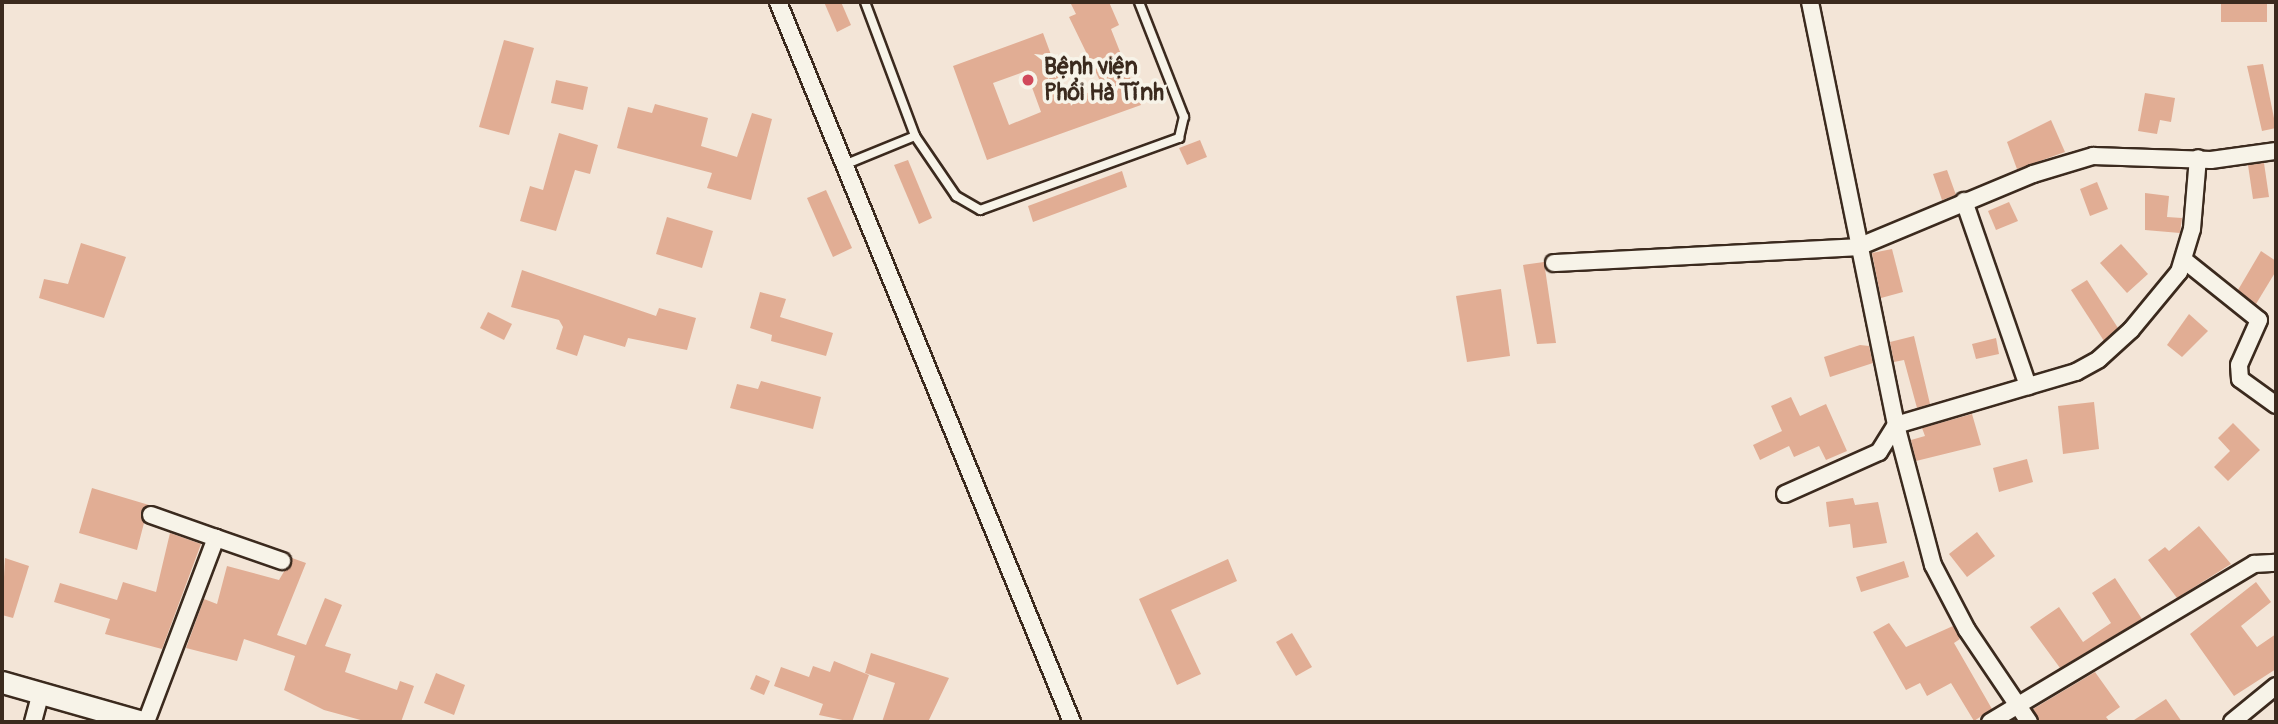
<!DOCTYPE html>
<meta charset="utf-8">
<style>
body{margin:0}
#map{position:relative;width:2278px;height:724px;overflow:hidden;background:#f3e5d7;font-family:Pangolin,sans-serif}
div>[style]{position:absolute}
.building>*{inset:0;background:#e1ad94}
.roads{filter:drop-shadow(2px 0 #3b2a1e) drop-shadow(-2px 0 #3b2a1e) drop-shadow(0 2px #3b2a1e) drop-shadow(0 -2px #3b2a1e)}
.service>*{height:8px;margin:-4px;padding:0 4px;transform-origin:4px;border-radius:4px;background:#f7f3e8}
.minor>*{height:16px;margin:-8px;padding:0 8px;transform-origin:8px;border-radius:8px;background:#f7f3e8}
.secondary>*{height:21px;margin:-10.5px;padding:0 10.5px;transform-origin:10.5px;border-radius:10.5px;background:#f7f3e8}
.dots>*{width:19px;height:19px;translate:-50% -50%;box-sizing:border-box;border:4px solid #f7f3e8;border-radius:50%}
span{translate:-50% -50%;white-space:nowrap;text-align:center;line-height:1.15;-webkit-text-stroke:7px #f7f3e8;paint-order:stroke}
.poi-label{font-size:23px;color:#3b2a1e;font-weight:700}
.left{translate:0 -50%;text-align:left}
.frame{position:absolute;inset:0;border:4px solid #3b2a1e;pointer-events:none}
</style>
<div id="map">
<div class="building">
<i style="clip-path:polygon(824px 2px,841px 2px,851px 25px,837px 32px)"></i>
<i style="clip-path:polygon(evenodd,1070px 2px,1109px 2px,1119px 25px,1111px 29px,1141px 105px,987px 160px,953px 66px,1043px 33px,1068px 101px,1103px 87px,1069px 17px,1076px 14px,1070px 2px,1026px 71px,1041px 112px,1009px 125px,993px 83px,1026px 71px)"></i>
<i style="clip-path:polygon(2221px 2px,2267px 2px,2267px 22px,2221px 22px)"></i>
<i style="clip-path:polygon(504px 40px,534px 48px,509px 135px,479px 127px)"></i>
<i style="clip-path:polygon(2263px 64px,2276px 128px,2262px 131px,2247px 66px)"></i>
<i style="clip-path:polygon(556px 80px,588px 87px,583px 110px,551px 103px)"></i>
<i style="clip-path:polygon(2145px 93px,2175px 98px,2171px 122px,2160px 120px,2157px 134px,2138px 131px)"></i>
<i style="clip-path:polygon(655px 104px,708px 118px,701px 146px,737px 157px,752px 113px,772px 119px,751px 200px,707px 188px,712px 173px,617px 148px,628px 107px,652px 113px)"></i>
<i style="clip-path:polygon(2051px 120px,2065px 152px,2017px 169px,2007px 142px)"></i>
<i style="clip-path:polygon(559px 133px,598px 145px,590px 174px,575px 170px,556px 231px,520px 221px,530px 186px,543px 190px)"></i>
<i style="clip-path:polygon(1200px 140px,1207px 157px,1187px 165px,1179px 148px)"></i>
<i style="clip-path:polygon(908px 160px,932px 218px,919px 224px,894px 165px)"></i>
<i style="clip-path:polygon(2264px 163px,2269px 197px,2253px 199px,2248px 165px)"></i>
<i style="clip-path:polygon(1947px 170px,1956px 195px,1942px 200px,1933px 174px)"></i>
<i style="clip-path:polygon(1122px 171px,1127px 187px,1033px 222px,1028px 206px)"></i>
<i style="clip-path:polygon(2097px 182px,2108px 209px,2090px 216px,2080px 189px)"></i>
<i style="clip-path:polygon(826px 190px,852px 248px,833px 257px,807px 198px)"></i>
<i style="clip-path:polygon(2145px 193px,2169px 196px,2167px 217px,2182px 218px,2180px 233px,2145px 230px)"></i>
<i style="clip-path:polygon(2009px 202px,2018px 221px,1996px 230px,1988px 211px)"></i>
<i style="clip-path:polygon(667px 217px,713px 231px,702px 268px,656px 254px)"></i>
<i style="clip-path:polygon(81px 243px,126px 257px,104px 318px,39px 298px,44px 279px,68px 284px)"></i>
<i style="clip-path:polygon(2121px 244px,2148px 274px,2127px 293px,2100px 263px)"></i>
<i style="clip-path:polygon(1892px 249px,1903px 292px,1881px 298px,1872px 253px)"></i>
<i style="clip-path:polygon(2261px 251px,2276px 261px,2276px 271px,2256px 304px,2238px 290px)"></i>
<i style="clip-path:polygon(1544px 262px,1556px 343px,1537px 344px,1523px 265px)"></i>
<i style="clip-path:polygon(522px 270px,656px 316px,659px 308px,696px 318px,687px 350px,628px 338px,625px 347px,584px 335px,577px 356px,556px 349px,563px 327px,559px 320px,511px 307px)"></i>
<i style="clip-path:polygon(2087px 280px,2118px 328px,2104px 341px,2071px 290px)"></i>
<i style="clip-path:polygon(1501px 289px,1510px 356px,1467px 362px,1456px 296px)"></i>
<i style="clip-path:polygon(760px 292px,786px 299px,780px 317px,833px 333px,826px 356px,771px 341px,772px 335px,750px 328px)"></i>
<i style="clip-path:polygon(488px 312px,512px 324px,504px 340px,480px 328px)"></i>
<i style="clip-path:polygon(2189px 314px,2208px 331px,2182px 357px,2167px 345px)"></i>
<i style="clip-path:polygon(1914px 336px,1930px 404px,1917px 408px,1904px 360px,1894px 362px,1890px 342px)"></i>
<i style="clip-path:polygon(1996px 338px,1999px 354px,1976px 359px,1972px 344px)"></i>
<i style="clip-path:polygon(1860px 345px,1869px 346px,1873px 363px,1830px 377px,1824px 357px)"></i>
<i style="clip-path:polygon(761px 381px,821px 397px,813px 429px,730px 408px,737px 384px,758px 389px)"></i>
<i style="clip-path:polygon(1791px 397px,1800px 416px,1826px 404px,1847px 451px,1826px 460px,1819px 446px,1794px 457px,1789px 446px,1760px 460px,1753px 445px,1782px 431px,1771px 406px)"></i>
<i style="clip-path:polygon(2094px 402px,2099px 449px,2063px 454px,2058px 406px)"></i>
<i style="clip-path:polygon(1972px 414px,1981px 445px,1916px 461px,1911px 440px,1925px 436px,1922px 428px)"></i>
<i style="clip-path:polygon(2233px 423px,2260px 450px,2228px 481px,2214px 467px,2230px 451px,2218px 438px)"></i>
<i style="clip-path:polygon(2027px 459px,2033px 482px,1999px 492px,1993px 468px)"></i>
<i style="clip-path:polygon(92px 488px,149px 505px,141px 512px,144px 523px,137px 550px,79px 533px)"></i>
<i style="clip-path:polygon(1853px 498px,1855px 505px,1878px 502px,1887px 543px,1853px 548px,1850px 524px,1829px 527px,1826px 502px)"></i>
<i style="clip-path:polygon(2199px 526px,2231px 564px,2177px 598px,2148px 560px,2165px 547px,2169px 551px)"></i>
<i style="clip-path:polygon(1977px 532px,1995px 556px,1967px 577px,1949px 554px)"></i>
<i style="clip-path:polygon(170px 533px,201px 544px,162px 649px,105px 634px,110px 619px,54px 602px,60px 583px,117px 600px,123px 582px,156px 592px)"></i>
<i style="clip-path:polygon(5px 558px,29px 566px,13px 618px,2px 615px)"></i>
<i style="clip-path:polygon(292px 558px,306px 563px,277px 635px,306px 645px,325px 598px,342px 605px,325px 646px,351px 654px,345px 672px,397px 690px,400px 681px,414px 686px,401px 722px,368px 722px,324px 710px,284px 690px,295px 656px,244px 639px,237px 661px,186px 648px,204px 599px,217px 604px,227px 566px,279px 580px)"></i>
<i style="clip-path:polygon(1228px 559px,1237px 581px,1171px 610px,1201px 674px,1177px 685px,1139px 599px)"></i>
<i style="clip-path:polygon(1904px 561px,1909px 577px,1861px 592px,1856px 577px)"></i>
<i style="clip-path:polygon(2115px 578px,2142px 619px,2060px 668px,2030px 627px,2059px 607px,2083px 642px,2111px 623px,2092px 593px)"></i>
<i style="clip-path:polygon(2256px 582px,2271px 602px,2241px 626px,2257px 647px,2276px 634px,2276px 669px,2234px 696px,2190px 634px)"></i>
<i style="clip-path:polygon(1889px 623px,1906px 647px,1953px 626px,1960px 639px,1954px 643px,1992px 709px,1974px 721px,1951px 683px,1927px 696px,1920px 683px,1906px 690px,1873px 632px)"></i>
<i style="clip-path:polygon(1292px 633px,1312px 667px,1296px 676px,1276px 642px)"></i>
<i style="clip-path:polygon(871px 653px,949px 678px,928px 722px,882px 722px,895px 683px,865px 673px)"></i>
<i style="clip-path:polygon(834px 661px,869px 675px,852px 722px,819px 715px,823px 704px,774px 686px,781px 667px,809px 677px,813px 666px,830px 672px)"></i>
<i style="clip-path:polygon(2095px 672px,2120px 707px,2106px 717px,2110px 722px,2040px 722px,2033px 709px)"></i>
<i style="clip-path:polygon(436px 673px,465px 685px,454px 715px,424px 703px)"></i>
<i style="clip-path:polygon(756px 675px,770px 681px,764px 695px,750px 689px)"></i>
<i style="clip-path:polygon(2166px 699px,2182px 722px,2131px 722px)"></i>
</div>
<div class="roads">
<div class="service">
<i style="left:865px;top:2px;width:143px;rotate:69.5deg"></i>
<i style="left:915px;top:136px;width:73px;rotate:55.7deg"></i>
<i style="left:956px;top:196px;width:28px;rotate:30deg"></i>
<i style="left:980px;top:210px;width:212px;rotate:-19.9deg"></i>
<i style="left:1179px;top:138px;width:22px;rotate:-77deg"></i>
<i style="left:1184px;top:117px;width:123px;rotate:-111.4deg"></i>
<i style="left:844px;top:165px;width:77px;rotate:-22.2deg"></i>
</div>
<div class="minor">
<i style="left:778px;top:2px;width:778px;rotate:67.79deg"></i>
<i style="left:1810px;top:2px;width:432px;rotate:78.5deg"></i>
<i style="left:1896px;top:425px;width:145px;rotate:75.2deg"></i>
<i style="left:1933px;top:565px;width:73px;rotate:62.4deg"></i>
<i style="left:1967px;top:630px;width:111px;rotate:56deg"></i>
<i style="left:1964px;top:201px;width:196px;rotate:70.9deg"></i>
<i style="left:2184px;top:260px;width:96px;rotate:38.7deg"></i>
<i style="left:2259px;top:320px;width:49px;rotate:114deg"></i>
<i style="left:2239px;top:365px;width:14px;rotate:86deg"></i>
<i style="left:2240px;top:379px;width:44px;rotate:35.8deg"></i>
<i style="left:1554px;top:263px;width:304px;rotate:-3deg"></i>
<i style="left:1858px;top:247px;width:190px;rotate:-22.6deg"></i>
<i style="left:2033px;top:174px;width:63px;rotate:-16.7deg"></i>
<i style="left:2093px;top:156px;width:118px;rotate:1.9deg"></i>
<i style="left:2211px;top:160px;width:66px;rotate:-7.9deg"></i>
<i style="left:1785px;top:494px;width:103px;rotate:-24.1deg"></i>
<i style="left:1879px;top:452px;width:32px;rotate:-58deg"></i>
<i style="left:1896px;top:425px;width:188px;rotate:-16.4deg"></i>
<i style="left:2076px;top:372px;width:26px;rotate:-29deg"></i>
<i style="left:2099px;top:359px;width:43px;rotate:-42.2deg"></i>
<i style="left:2131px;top:330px;width:75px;rotate:-50.4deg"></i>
<i style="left:2179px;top:272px;width:45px;rotate:-73.2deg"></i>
<i style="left:2192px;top:229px;width:71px;rotate:-85.2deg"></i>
<i style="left:151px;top:515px;width:69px;rotate:19.5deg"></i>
<i style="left:33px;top:722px;width:30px;rotate:-75deg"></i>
<i style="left:146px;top:722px;width:197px;rotate:-69.2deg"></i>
<i style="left:216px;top:538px;width:70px;rotate:19.2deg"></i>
<i style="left:1990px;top:722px;width:308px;rotate:-30.9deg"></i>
<i style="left:2254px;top:564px;width:22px;rotate:-3deg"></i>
<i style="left:2232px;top:722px;width:57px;rotate:-39.3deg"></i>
</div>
<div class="secondary">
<i style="left:2px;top:682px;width:146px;rotate:15.9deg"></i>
</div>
</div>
<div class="dots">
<i style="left:1028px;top:80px;background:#d1495b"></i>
</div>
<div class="poi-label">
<span class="left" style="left:1044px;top:80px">Bệnh viện<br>Phổi Hà Tĩnh</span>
</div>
<div class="frame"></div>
</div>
